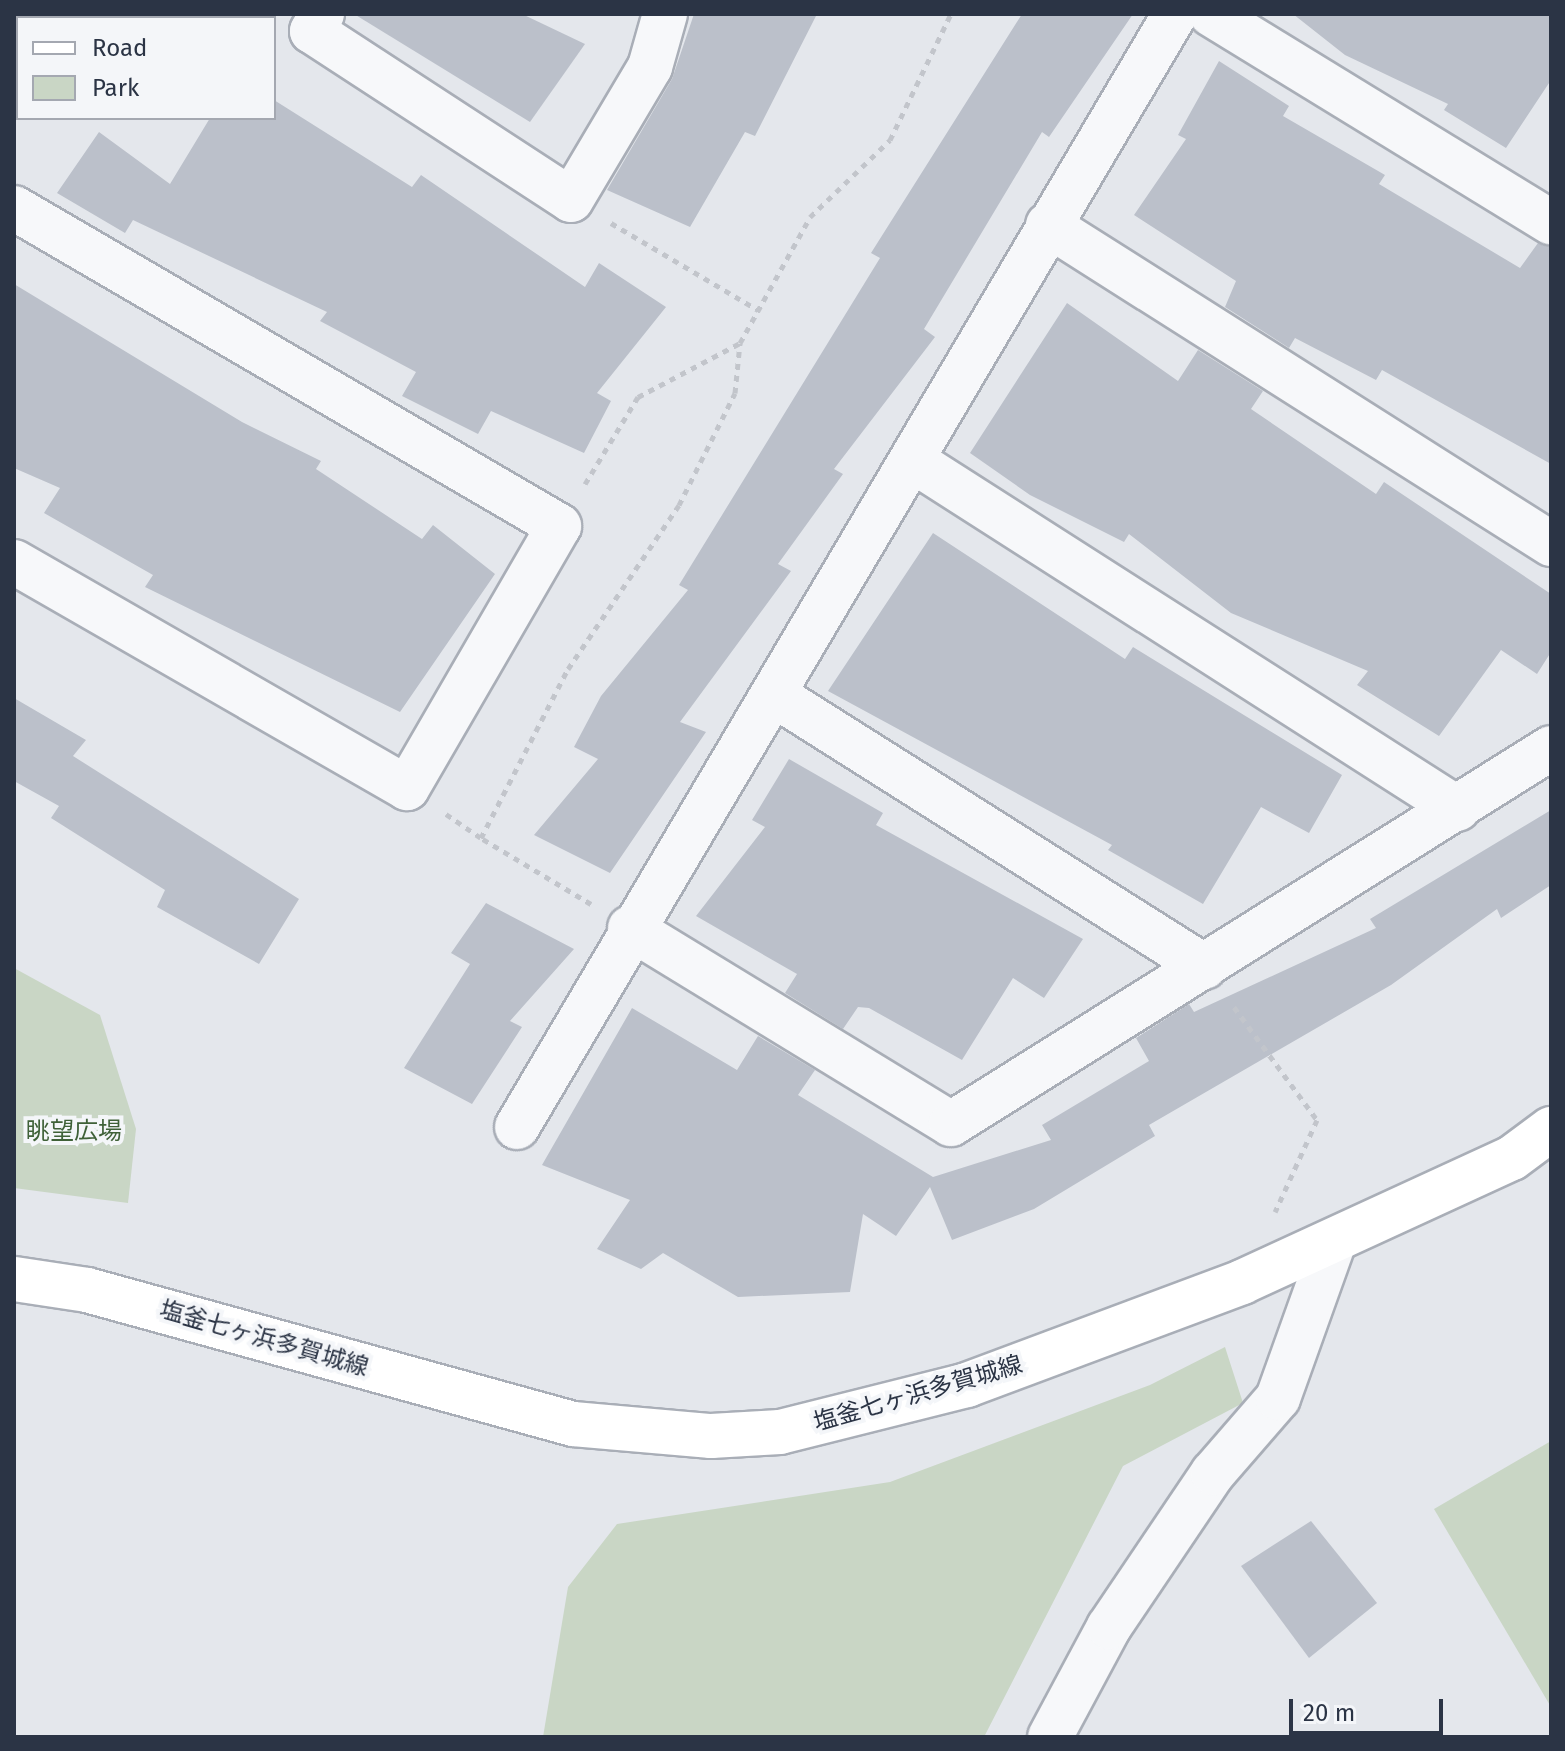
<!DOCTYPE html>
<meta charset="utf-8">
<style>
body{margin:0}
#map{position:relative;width:1565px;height:1751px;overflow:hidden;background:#e4e7ec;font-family:"Fira Sans","Noto Sans JP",sans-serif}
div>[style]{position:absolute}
.green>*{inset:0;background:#c9d6c5}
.building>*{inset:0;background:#bbc0ca}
.path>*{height:5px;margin-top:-2.5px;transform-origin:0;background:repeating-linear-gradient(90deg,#c2c5cb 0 6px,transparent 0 12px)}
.roads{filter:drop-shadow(2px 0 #a9aeb7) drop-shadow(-2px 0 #a9aeb7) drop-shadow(0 2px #a9aeb7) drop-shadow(0 -2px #a9aeb7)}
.street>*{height:44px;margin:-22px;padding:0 22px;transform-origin:22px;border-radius:22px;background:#f7f8fa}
.primary>*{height:44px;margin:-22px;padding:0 22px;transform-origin:22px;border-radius:22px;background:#fff}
span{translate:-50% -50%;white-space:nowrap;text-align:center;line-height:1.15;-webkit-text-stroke:8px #f4f6f9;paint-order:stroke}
.park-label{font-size:24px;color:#3f6138}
.street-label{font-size:24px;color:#2b3445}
.frame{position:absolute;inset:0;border:16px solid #2b3445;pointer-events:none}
.legend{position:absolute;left:16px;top:16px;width:260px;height:104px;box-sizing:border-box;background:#f4f6f9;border:2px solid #a4a8b1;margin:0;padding:10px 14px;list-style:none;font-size:24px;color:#2b3445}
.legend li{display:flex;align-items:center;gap:16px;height:40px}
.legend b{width:40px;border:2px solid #a4a8b1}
.scale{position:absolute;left:1289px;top:1699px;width:154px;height:36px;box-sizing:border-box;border:4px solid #2b3445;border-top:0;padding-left:10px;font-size:24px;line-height:28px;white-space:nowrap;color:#2b3445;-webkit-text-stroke:6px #f4f6f9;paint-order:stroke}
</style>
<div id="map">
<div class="green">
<i style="clip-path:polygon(14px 968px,100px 1015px,136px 1129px,128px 1203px,14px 1188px)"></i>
<i style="clip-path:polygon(1225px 1347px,1243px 1403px,1123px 1466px,984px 1737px,543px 1737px,568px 1587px,617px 1524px,890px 1482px,1150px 1385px)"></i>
<i style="clip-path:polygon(1551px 1441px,1551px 1707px,1434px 1509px)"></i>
</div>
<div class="building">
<i style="clip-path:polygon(354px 14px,522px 14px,585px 44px,530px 122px)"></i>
<i style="clip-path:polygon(694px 14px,817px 14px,755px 136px,745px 132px,690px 227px,607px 190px,672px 79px)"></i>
<i style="clip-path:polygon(1022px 14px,1133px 14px,1049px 137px,1042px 132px,924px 329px,935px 337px,834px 469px,843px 474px,778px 564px,791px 571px,680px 722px,706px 732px,610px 873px,534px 835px,598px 759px,574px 747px,601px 696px,688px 590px,679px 585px,880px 258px,871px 253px)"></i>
<i style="clip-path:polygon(1293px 14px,1551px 14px,1551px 80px,1506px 148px,1444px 110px,1448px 104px,1345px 55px)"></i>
<i style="clip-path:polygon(1219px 61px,1289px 106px,1283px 116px,1385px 175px,1379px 184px,1520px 268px,1538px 243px,1551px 247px,1551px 464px,1382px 370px,1376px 380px,1295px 338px,1289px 348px,1225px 307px,1236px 281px,1134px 215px,1186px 139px,1178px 135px)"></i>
<i style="clip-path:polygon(274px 100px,412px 187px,421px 175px,585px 287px,599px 263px,666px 307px,597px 393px,611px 401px,584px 453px,491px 411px,478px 434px,402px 396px,416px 372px,320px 321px,327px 312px,133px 220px,125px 233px,57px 193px,99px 132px,170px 184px,210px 118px,274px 118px)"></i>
<i style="clip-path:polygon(14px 284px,242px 422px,321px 461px,316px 469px,422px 539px,433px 525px,495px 574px,400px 712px,145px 587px,153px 575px,44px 513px,60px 488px,14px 468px)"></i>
<i style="clip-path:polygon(1067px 303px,1178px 381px,1198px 350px,1263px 391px,1251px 409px,1376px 494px,1384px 482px,1551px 594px,1551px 652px,1537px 674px,1501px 650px,1439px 736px,1357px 685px,1368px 671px,1231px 613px,1129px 534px,1124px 542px,1030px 495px,970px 453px)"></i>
<i style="clip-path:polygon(933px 533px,1125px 659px,1133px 647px,1342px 775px,1309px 833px,1261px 807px,1203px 904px,1108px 850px,1112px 845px,828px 691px)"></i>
<i style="clip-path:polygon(14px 698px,86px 740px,73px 756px,299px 899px,259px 964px,157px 907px,165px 890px,51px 818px,59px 806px,14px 781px)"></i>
<i style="clip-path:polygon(789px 759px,883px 813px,876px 825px,1083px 939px,1044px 998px,1013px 978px,962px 1060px,869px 1008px,858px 1007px,843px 1029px,785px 993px,797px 974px,696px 916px,765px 827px,752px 820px)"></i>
<i style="clip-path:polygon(1551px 810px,1551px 885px,1501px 918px,1497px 909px,1391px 985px,1149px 1125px,1155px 1136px,1034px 1209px,952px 1240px,930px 1187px,896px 1236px,863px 1214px,850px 1292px,738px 1297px,663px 1253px,641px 1269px,597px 1249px,630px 1200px,542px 1165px,632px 1008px,737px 1070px,758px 1036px,815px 1070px,798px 1095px,933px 1177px,1051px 1140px,1042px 1125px,1149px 1061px,1136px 1038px,1189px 1004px,1194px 1012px,1376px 928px,1370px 919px)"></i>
<i style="clip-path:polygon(486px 903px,574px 949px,510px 1021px,522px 1027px,472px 1104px,404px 1068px,470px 964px,451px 953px)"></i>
<i style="clip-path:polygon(1311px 1521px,1377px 1603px,1309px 1658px,1241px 1566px)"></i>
</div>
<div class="path">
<i style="left:611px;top:223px;width:171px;rotate:30.6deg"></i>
<i style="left:585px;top:484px;width:102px;rotate:-58.7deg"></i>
<i style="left:638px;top:397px;width:115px;rotate:-27.9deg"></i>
<i style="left:446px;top:814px;width:42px;rotate:34.4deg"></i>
<i style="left:591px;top:904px;width:128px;rotate:-149deg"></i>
<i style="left:481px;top:838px;width:190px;rotate:-62.8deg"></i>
<i style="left:568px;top:669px;width:198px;rotate:-55.9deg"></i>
<i style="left:679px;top:505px;width:125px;rotate:-63.4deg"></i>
<i style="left:735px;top:393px;width:50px;rotate:-84.3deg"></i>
<i style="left:740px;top:343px;width:144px;rotate:-60.9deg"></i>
<i style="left:810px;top:217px;width:111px;rotate:-43.9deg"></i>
<i style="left:890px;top:140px;width:140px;rotate:-64.2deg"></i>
<i style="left:1234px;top:1007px;width:140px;rotate:53.7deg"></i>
<i style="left:1317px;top:1120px;width:101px;rotate:114.5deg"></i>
</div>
<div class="roads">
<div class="street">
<i style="left:322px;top:14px;width:20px;rotate:120deg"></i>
<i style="left:312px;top:31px;width:309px;rotate:33.1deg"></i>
<i style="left:571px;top:200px;width:155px;rotate:-59.3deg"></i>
<i style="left:650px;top:67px;width:55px;rotate:-74.2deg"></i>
<i style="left:1211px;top:14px;width:399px;rotate:31.5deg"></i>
<i style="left:14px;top:208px;width:631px;rotate:30.26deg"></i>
<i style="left:559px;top:526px;width:303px;rotate:120.1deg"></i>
<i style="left:407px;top:788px;width:453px;rotate:-150.1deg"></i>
<i style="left:1048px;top:225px;width:596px;rotate:32.38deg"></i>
<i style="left:915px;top:462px;width:644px;rotate:32.58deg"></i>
<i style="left:776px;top:696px;width:507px;rotate:32.28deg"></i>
<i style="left:630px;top:928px;width:376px;rotate:31.4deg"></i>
<i style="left:951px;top:1124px;width:708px;rotate:-32.07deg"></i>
<i style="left:517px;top:1127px;width:1293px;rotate:-59.41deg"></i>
<i style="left:1050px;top:1737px;width:125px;rotate:-61.8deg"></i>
<i style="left:1109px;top:1627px;width:186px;rotate:-56deg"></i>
<i style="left:1213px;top:1473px;width:99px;rotate:-49.1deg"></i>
<i style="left:1278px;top:1398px;width:164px;rotate:-70.3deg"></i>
</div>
<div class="primary">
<i style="left:14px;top:1279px;width:74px;rotate:8.6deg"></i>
<i style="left:87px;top:1290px;width:504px;rotate:15.41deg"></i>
<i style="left:573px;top:1424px;width:139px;rotate:5deg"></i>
<i style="left:711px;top:1436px;width:69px;rotate:-3.3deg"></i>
<i style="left:780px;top:1432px;width:193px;rotate:-14.1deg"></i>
<i style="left:967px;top:1385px;width:294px;rotate:-20.5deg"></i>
<i style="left:1242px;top:1282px;width:297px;rotate:-24.7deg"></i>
<i style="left:1512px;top:1158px;width:49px;rotate:-36.6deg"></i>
</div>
</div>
<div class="park-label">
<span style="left:74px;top:1132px">眺望広場</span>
</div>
<div class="street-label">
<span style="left:264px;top:1339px;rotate:16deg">塩釜七ヶ浜多賀城線</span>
<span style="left:918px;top:1394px;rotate:-16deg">塩釜七ヶ浜多賀城線</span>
</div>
<div class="frame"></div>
<ul class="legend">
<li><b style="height:10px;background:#fff"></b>Road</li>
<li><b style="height:22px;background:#c9d6c5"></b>Park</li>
</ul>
<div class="scale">20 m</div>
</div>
